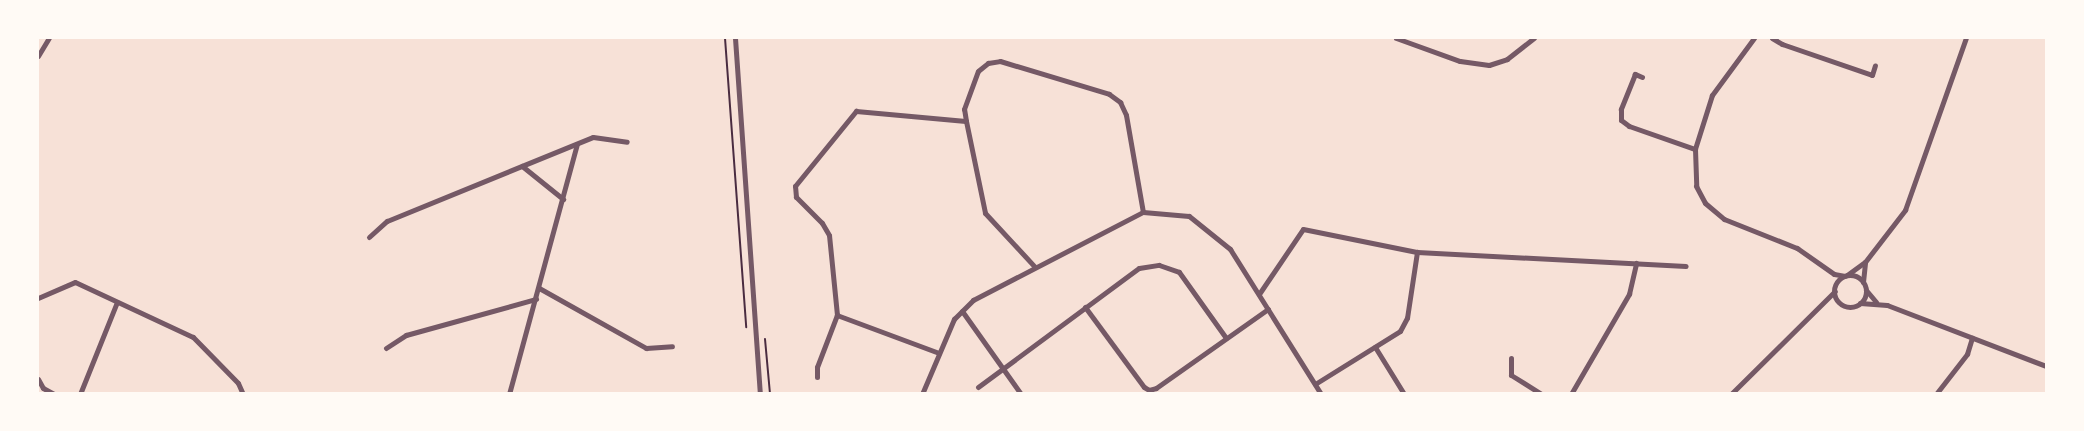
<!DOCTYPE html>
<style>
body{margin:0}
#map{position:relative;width:2084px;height:431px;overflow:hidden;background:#f7e1d7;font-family:"PT Sans",sans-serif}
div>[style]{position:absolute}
.path>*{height:2px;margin:-1px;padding:0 1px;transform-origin:1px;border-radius:1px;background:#4a2c40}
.minor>*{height:5px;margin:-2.5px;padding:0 2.5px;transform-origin:2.5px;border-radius:2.5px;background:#755966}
.minor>.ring{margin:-2.5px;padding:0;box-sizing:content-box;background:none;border:5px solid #755966;border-radius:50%}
span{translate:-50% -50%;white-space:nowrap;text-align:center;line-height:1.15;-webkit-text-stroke:4.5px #fffaf5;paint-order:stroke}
.frame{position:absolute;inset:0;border:39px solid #fffaf5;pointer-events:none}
</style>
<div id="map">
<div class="path">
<i style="left:725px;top:38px;width:290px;rotate:85.8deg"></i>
<i style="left:765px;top:339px;width:55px;rotate:84.8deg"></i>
</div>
<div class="minor">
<i style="left:735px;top:38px;width:357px;rotate:86deg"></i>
<i style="left:1396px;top:38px;width:68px;rotate:19.8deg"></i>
<i style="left:1460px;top:61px;width:29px;rotate:8deg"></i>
<i style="left:1489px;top:65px;width:19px;rotate:-18deg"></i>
<i style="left:1507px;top:59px;width:34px;rotate:-38deg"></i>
<i style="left:1754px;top:38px;width:71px;rotate:126.4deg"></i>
<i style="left:1712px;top:95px;width:57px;rotate:107.5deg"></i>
<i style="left:1695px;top:149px;width:37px;rotate:88deg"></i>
<i style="left:1696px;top:186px;width:19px;rotate:62deg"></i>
<i style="left:1705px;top:203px;width:25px;rotate:40deg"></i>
<i style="left:1724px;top:219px;width:79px;rotate:21.7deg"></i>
<i style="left:1797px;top:248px;width:45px;rotate:35.1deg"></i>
<i style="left:1834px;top:274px;width:11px;rotate:10deg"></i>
<i style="left:1772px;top:38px;width:12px;rotate:31deg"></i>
<i style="left:1782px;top:44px;width:95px;rotate:19deg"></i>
<i style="left:1872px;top:75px;width:10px;rotate:-73deg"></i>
<i style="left:38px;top:56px;width:21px;rotate:-59deg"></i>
<i style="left:1642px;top:77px;width:8px;rotate:-157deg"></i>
<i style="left:1635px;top:74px;width:38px;rotate:112deg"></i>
<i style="left:1621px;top:109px;width:11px;rotate:90deg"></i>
<i style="left:1621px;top:120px;width:10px;rotate:37deg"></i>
<i style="left:1629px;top:126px;width:70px;rotate:19.2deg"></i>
<i style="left:966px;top:121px;width:94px;rotate:78.3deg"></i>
<i style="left:985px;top:213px;width:72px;rotate:47.2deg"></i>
<i style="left:522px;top:166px;width:53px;rotate:38.8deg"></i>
<i style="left:369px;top:237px;width:24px;rotate:-42deg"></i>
<i style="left:387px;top:221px;width:222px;rotate:-22.2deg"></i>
<i style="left:593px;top:137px;width:34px;rotate:8deg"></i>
<i style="left:1847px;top:275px;width:22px;rotate:-36deg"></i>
<i style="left:1865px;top:262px;width:66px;rotate:-52.4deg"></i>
<i style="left:1905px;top:210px;width:182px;rotate:-70.5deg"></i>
<i class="ring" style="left:1834px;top:275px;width:27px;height:27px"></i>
<i style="left:1863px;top:282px;width:20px;rotate:-84deg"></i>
<i style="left:539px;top:288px;width:123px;rotate:29.3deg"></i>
<i style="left:646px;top:348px;width:26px;rotate:-4deg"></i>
<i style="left:1866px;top:290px;width:16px;rotate:50deg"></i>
<i style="left:1259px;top:294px;width:78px;rotate:-55.9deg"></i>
<i style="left:1303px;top:229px;width:116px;rotate:11.4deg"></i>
<i style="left:1417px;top:252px;width:269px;rotate:3deg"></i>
<i style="left:38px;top:298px;width:40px;rotate:-23.4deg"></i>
<i style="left:75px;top:282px;width:130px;rotate:25deg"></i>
<i style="left:193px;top:337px;width:64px;rotate:45.6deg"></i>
<i style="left:238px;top:383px;width:12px;rotate:66deg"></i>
<i style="left:1860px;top:303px;width:27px;rotate:4deg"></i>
<i style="left:1887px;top:305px;width:170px;rotate:21deg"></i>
<i style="left:1085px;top:307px;width:99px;rotate:53.6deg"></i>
<i style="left:1144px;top:387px;width:6px;rotate:31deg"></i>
<i style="left:1149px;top:390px;width:7px;rotate:-16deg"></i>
<i style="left:1156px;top:388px;width:137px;rotate:-35.2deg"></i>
<i style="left:962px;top:311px;width:102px;rotate:54.6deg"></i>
<i style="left:1375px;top:347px;width:55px;rotate:58.3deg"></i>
<i style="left:386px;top:348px;width:24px;rotate:-33deg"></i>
<i style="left:406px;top:335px;width:135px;rotate:-15.5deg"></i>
<i style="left:939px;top:353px;width:109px;rotate:-159.6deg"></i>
<i style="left:837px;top:315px;width:80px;rotate:-95.7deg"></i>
<i style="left:829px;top:235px;width:14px;rotate:-120deg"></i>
<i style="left:822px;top:223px;width:37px;rotate:-135deg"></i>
<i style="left:796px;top:197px;width:11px;rotate:-95deg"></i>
<i style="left:795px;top:186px;width:97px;rotate:-50.9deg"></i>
<i style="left:856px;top:111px;width:110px;rotate:5.2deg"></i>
<i style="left:966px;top:121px;width:12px;rotate:-99deg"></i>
<i style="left:964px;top:109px;width:40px;rotate:-69.8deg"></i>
<i style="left:978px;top:71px;width:13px;rotate:-39deg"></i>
<i style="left:988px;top:63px;width:12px;rotate:-9deg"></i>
<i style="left:1000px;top:61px;width:114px;rotate:16.8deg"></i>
<i style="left:1109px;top:94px;width:14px;rotate:36deg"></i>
<i style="left:1120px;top:102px;width:14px;rotate:65deg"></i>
<i style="left:1126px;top:115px;width:98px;rotate:80.1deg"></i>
<i style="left:1511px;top:358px;width:17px;rotate:90deg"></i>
<i style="left:1511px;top:375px;width:36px;rotate:32deg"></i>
<i style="left:817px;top:377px;width:10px;rotate:-90deg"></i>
<i style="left:817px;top:367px;width:56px;rotate:-69deg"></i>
<i style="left:38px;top:379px;width:10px;rotate:61deg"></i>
<i style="left:43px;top:388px;width:13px;rotate:29deg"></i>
<i style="left:1315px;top:384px;width:100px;rotate:-31.9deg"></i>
<i style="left:1400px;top:331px;width:15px;rotate:-62deg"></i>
<i style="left:1407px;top:318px;width:67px;rotate:-81.4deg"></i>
<i style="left:978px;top:387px;width:200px;rotate:-36.5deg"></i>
<i style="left:1139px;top:268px;width:20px;rotate:-9deg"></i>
<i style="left:1159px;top:265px;width:21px;rotate:19deg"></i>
<i style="left:1179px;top:272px;width:81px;rotate:54.5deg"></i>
<i style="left:80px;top:394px;width:99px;rotate:-68.1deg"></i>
<i style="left:509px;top:394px;width:259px;rotate:-74.8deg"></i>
<i style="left:922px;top:394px;width:82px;rotate:-66.9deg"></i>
<i style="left:954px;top:319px;width:27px;rotate:-45deg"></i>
<i style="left:973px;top:300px;width:191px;rotate:-27.4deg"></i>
<i style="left:1143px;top:212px;width:46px;rotate:5deg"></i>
<i style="left:1189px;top:216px;width:53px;rotate:38.8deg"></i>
<i style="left:1230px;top:249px;width:171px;rotate:57.9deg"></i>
<i style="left:1571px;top:394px;width:116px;rotate:-59.9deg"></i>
<i style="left:1629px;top:294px;width:32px;rotate:-77deg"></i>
<i style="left:1731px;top:394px;width:146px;rotate:-44.7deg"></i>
<i style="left:1936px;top:394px;width:51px;rotate:-52.2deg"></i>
<i style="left:1967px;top:354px;width:17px;rotate:-73deg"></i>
</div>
<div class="frame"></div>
</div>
